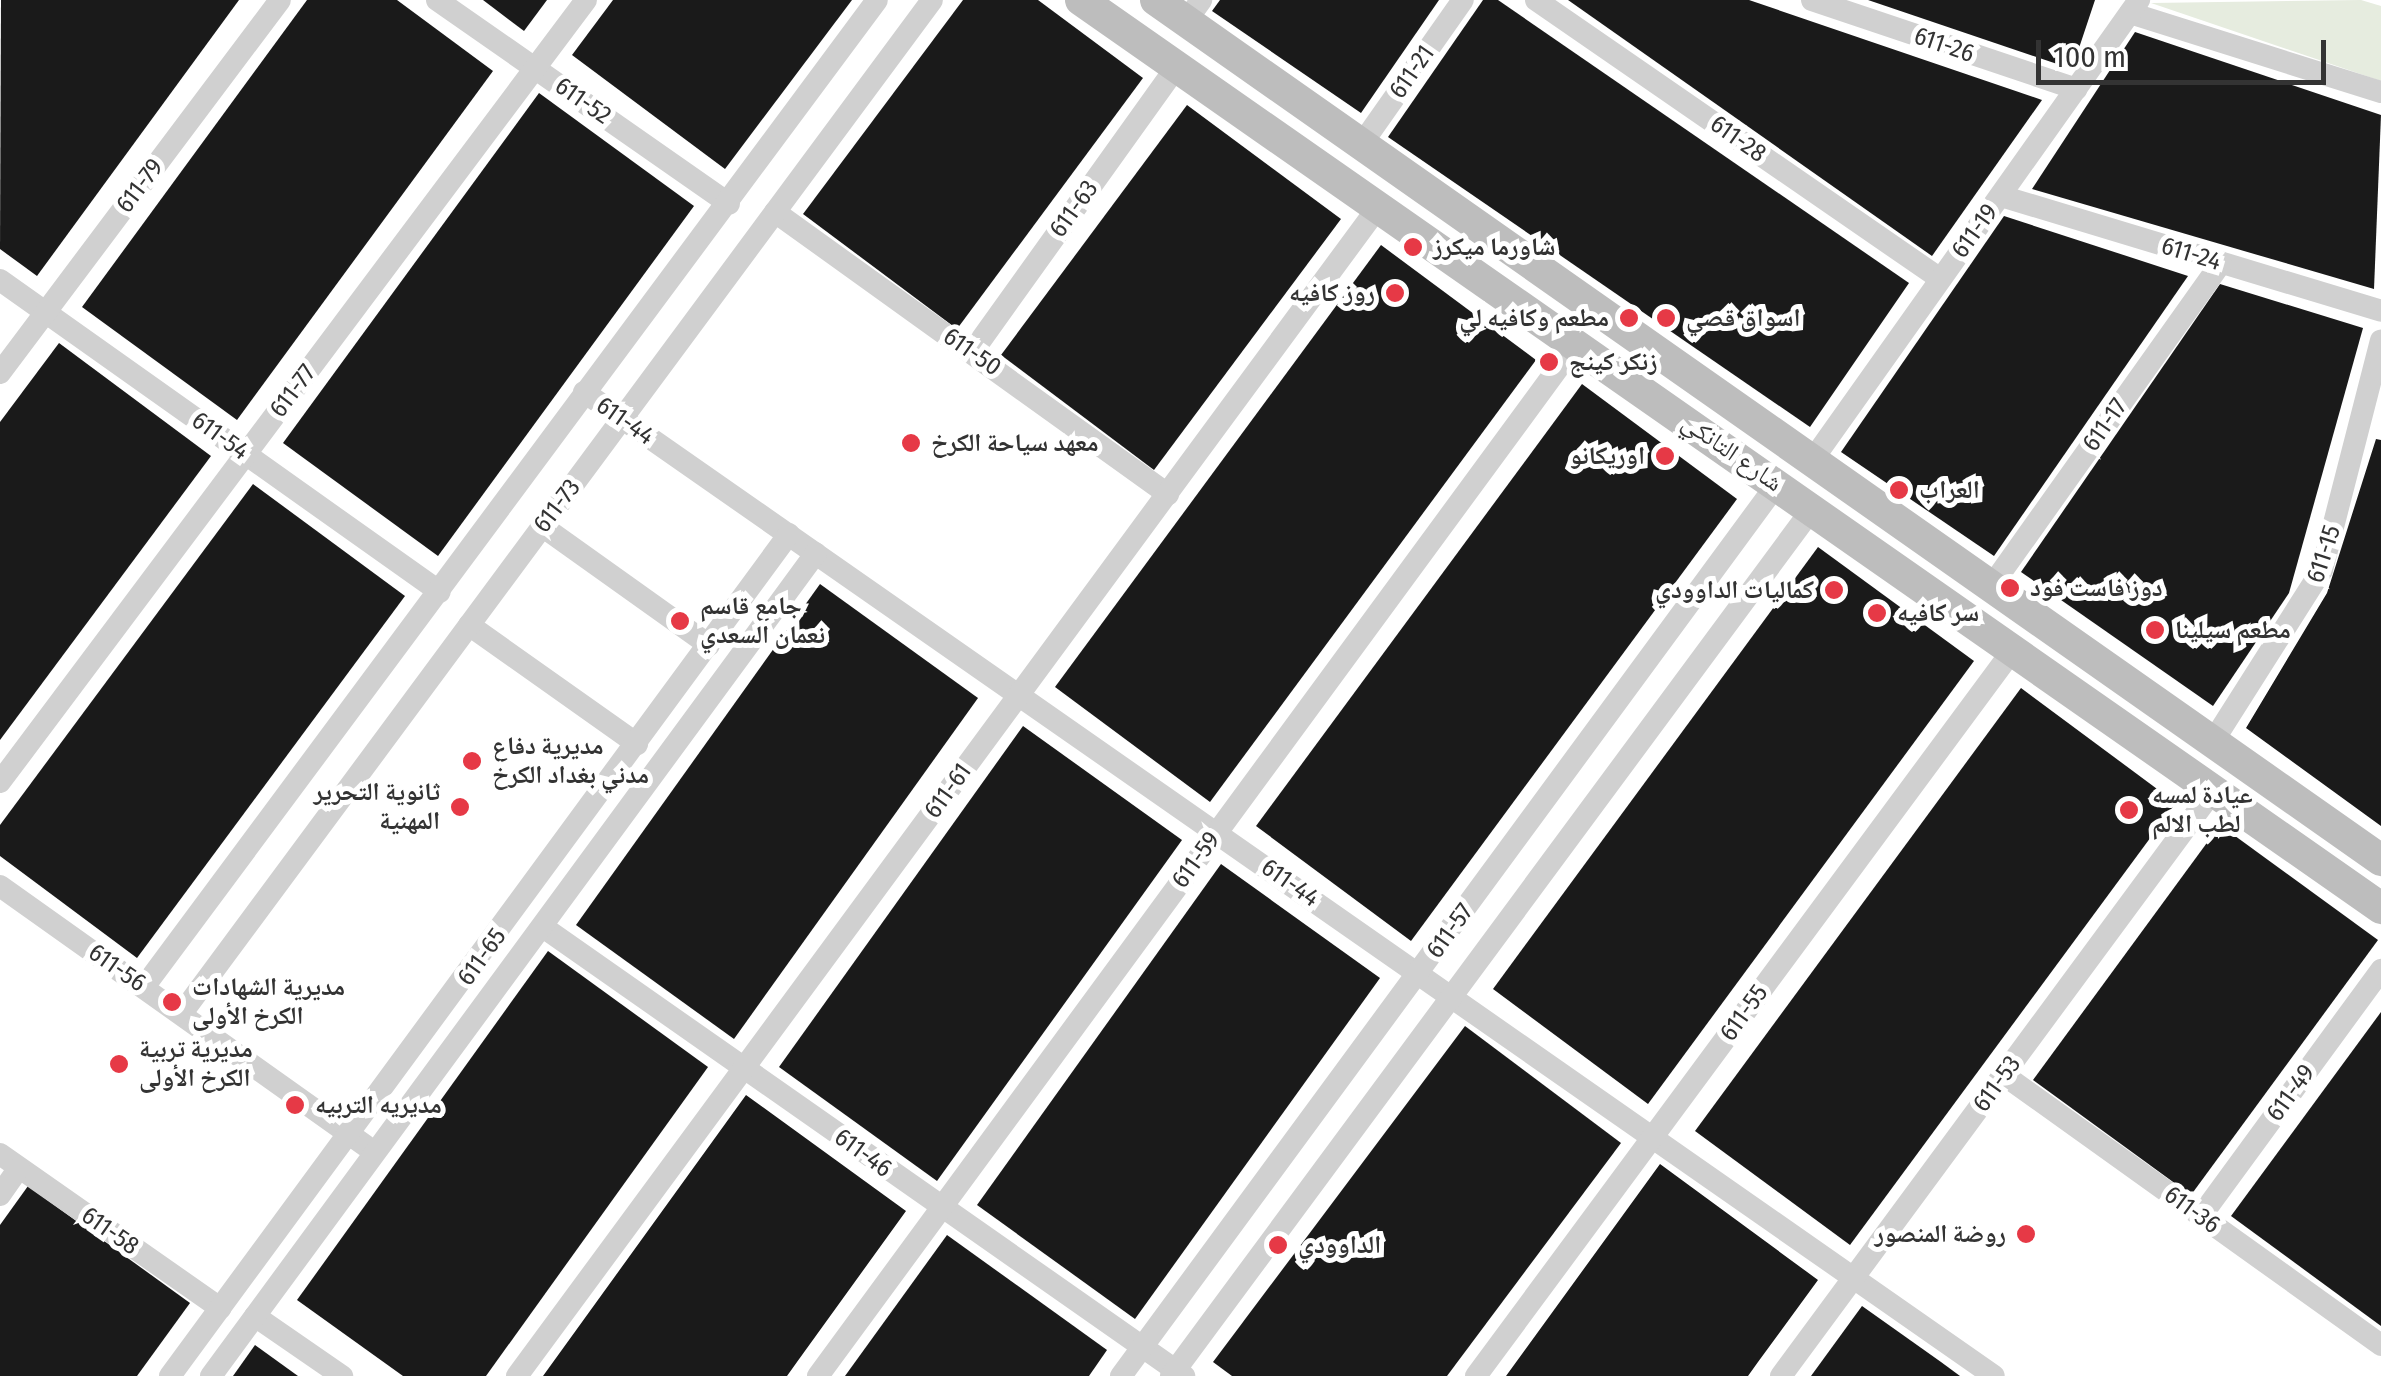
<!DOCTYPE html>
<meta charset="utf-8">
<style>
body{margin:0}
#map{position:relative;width:2381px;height:1376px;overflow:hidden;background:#fff;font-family:"Fira Sans Condensed","Noto Naskh Arabic",sans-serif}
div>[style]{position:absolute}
.green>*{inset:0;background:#e6ecdf}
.building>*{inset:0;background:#1a1a1a}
.street>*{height:22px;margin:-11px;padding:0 11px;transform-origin:11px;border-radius:11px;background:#d0d0d0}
.secondary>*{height:32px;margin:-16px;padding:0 16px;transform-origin:16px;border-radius:16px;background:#bdbdbd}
.dots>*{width:28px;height:28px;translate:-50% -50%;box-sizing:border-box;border:5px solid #fff;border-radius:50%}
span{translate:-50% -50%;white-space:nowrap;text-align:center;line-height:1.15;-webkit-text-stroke:10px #fff;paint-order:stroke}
.street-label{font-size:25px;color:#333}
.poi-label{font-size:25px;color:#333;font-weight:700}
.left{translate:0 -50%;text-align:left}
.right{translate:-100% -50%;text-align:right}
.scale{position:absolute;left:2036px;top:40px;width:290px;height:45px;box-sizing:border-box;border:5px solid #333;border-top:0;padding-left:12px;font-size:30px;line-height:35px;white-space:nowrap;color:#333;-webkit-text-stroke:8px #fff;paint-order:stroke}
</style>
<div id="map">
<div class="green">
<i style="clip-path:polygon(2361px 0,2381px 6px,2381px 81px,2151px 3px)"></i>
</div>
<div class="building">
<i style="clip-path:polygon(239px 0,37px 276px,0 249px,1px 0)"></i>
<i style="clip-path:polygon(307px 0,397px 0,493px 71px,237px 420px,82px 307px)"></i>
<i style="clip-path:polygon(483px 0,547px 0,524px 31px)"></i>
<i style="clip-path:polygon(613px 0,852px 0,725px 169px,572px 55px)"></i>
<i style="clip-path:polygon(963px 0,1038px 0,1143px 78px,957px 329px,803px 214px)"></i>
<i style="clip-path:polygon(1220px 0,1439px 0,1361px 113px,1212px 11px)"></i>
<i style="clip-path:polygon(1483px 0,1498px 0,1909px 283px,1810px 427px,1388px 137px)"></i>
<i style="clip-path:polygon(1568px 0,1749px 0,2042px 100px,1932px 256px)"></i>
<i style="clip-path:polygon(1868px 0,2095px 0,2072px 69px)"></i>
<i style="clip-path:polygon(2135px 32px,2381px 115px,2374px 289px,2032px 189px)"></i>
<i style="clip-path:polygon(539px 93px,694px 206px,438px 556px,283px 443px)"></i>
<i style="clip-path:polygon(1187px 105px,1341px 219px,1154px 470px,1001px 355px)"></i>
<i style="clip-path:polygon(2004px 216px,2188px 276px,1994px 556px,1841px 452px)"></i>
<i style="clip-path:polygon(1381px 245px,1536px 360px,1210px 802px,1055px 687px)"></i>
<i style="clip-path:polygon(2220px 284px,2363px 328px,2289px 593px,2213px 706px,2021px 572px)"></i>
<i style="clip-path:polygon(59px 343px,211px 456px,0 740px,0 422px)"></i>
<i style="clip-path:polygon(1582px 384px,1737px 499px,1411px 941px,1256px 826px)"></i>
<i style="clip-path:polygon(2376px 439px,2381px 440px,2381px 826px,2246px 728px,2327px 593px)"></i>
<i style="clip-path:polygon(253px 484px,405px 596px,137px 958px,0 856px,0 825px)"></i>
<i style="clip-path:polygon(1818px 547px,1974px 661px,1648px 1104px,1493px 989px)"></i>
<i style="clip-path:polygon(820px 584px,978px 698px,734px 1039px,576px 925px)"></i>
<i style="clip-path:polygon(2021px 688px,2176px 803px,1850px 1245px,1695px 1131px)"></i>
<i style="clip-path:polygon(1023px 726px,1182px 840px,937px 1181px,779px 1067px)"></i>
<i style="clip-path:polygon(2220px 825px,2378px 940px,2191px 1195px,2033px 1080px)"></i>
<i style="clip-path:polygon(1221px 864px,1380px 978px,1135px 1319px,977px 1205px)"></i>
<i style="clip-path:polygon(548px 951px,708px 1067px,486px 1376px,403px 1376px,297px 1300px)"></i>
<i style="clip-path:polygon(2381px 1012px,2381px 1326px,2231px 1216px)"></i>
<i style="clip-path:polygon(1465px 1026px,1621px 1143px,1447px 1376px,1232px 1376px,1213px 1362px)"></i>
<i style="clip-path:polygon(746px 1095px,906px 1211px,797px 1362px,787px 1376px,543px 1376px)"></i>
<i style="clip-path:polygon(1660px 1164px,1818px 1280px,1758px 1362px,1748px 1376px,1506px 1376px)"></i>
<i style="clip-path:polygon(28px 1186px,190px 1303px,137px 1376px,0 1376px,0 1225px)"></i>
<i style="clip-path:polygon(947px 1235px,1107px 1350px,1089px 1376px,845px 1376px)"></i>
<i style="clip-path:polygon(1862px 1306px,1941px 1362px,1960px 1376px,1811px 1376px)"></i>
<i style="clip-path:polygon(255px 1345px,298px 1376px,233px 1376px)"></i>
</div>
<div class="street">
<i style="left:437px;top:0;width:356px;rotate:34.9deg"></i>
<i style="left:1536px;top:0;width:491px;rotate:34.6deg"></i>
<i style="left:1812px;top:0;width:279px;rotate:18.6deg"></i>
<i style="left:2130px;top:13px;width:263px;rotate:17.5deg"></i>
<i style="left:1186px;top:21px;width:26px;rotate:-54deg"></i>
<i style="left:1361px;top:145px;width:177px;rotate:-54.9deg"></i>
<i style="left:2001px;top:196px;width:397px;rotate:16.8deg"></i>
<i style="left:775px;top:212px;width:484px;rotate:35.7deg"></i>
<i style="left:0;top:280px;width:539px;rotate:35.34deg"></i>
<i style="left:973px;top:351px;width:349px;rotate:-54.4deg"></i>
<i style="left:0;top:373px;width:466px;rotate:-53.1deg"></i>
<i style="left:584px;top:392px;width:1719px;rotate:34.91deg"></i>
<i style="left:1811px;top:462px;width:567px;rotate:-54.63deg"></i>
<i style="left:542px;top:526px;width:205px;rotate:35.5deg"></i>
<i style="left:1990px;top:588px;width:399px;rotate:-54.6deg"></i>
<i style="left:469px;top:625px;width:206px;rotate:35.3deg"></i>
<i style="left:2212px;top:743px;width:205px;rotate:-57.6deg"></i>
<i style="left:2322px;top:570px;width:237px;rotate:-75.6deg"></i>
<i style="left:0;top:782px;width:977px;rotate:-53.15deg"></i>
<i style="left:0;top:886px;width:448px;rotate:35.4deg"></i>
<i style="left:543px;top:927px;width:783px;rotate:35.01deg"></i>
<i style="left:144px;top:987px;width:1229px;rotate:-53.4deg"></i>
<i style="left:182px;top:1013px;width:1260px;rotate:-53.48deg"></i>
<i style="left:2004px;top:1075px;width:464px;rotate:35.6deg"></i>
<i style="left:0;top:1154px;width:269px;rotate:35deg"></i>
<i style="left:0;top:1195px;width:33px;rotate:-55deg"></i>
<i style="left:2201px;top:1216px;width:305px;rotate:-53.8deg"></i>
<i style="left:255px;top:1316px;width:106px;rotate:34.6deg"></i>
<i style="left:170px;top:1376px;width:1045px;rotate:-53.68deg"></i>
<i style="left:211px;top:1376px;width:1021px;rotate:-53.68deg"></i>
<i style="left:517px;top:1376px;width:1453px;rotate:-53.62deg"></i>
<i style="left:818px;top:1376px;width:1279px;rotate:-53.71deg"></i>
<i style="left:1121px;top:1376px;width:1107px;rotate:-53.67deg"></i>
<i style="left:1171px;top:1376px;width:1078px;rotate:-53.52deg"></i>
<i style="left:1476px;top:1376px;width:902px;rotate:-53.52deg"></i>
<i style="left:1781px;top:1376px;width:726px;rotate:-53.57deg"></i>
</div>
<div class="secondary">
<i style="left:1081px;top:0;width:1586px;rotate:34.93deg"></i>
<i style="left:1156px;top:0;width:1497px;rotate:35.07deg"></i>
</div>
<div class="dots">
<i style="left:1413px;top:247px;background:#e63946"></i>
<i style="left:1395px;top:293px;background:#e63946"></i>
<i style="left:1629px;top:318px;background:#e63946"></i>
<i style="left:1666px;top:318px;background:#e63946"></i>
<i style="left:1549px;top:362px;background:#e63946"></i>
<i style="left:911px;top:443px;background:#e63946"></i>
<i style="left:1665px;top:456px;background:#e63946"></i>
<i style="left:1899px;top:490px;background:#e63946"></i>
<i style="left:2010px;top:588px;background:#e63946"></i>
<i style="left:1834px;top:590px;background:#e63946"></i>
<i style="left:1877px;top:613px;background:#e63946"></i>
<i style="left:680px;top:621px;background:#e63946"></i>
<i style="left:2155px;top:630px;background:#e63946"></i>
<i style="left:472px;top:761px;background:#e63946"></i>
<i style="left:460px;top:807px;background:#e63946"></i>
<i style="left:2129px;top:810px;background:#e63946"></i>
<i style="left:172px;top:1002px;background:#e63946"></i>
<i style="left:119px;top:1064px;background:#e63946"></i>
<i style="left:295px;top:1105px;background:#e63946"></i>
<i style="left:2026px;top:1234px;background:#e63946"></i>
<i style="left:1278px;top:1245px;background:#e63946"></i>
</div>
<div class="street-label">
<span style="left:1944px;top:45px;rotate:19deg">611-26</span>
<span style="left:1412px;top:72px;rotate:-55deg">611-21</span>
<span style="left:583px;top:101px;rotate:35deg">611-52</span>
<span style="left:1738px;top:139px;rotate:35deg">611-28</span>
<span style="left:140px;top:186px;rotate:-53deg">611-79</span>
<span style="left:1074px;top:209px;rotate:-54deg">611-63</span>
<span style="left:1975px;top:231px;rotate:-54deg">611-19</span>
<span style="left:2191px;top:254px;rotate:17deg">611-24</span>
<span style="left:972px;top:352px;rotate:35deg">611-50</span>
<span style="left:293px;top:391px;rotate:-53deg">611-77</span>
<span style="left:625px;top:421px;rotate:35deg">611-44</span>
<span style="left:2105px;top:425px;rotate:-55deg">611-17</span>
<span style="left:220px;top:436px;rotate:36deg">611-54</span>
<span style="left:1732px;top:453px;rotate:35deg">شارع التانكي</span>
<span style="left:557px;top:506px;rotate:-53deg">611-73</span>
<span style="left:2324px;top:554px;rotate:-72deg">611-15</span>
<span style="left:948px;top:791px;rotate:-54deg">611-61</span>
<span style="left:1196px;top:860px;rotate:-54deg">611-59</span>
<span style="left:1290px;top:883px;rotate:35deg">611-44</span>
<span style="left:1450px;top:931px;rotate:-54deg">611-57</span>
<span style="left:482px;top:957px;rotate:-54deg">611-65</span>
<span style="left:117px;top:968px;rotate:35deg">611-56</span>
<span style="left:1744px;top:1013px;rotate:-54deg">611-55</span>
<span style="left:1997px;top:1084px;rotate:-54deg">611-53</span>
<span style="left:2291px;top:1093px;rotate:-54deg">611-49</span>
<span style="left:863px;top:1153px;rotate:36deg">611-46</span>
<span style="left:2192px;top:1210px;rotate:36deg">611-36</span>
<span style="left:110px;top:1231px;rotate:35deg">611-58</span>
</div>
<div class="poi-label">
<span class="left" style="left:1433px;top:247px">شاورما ميكرز</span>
<span class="right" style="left:1375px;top:293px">روز كافيه</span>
<span class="right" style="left:1609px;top:318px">مطعم وكافيه لي</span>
<span class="left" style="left:1686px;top:318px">اسواق قصي</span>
<span class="left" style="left:1569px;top:362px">زنكر كينج</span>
<span class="left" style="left:931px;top:443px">معهد سياحة الكرخ</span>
<span class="right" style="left:1645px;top:456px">اوريكانو</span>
<span class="left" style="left:1919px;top:490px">العراب</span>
<span class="left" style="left:2030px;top:588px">دوز فاست فود</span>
<span class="right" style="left:1814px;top:590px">كماليات الداوودي</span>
<span class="left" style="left:700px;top:621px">جامع قاسم<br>نعمان السعدي</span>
<span class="left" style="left:1897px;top:613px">سر كافيه</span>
<span class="left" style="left:2175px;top:630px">مطعم سيلينا</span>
<span class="left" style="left:492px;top:761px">مديرية دفاع<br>مدني بغداد الكرخ</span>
<span class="right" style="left:440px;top:807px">ثانوية التحرير<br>المهنية</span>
<span class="left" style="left:2152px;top:810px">عيادة لمسه<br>لطب الالم</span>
<span class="left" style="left:192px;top:1002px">مديرية الشهادات<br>الكرخ الأولى</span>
<span class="left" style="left:139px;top:1064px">مديرية تربية<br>الكرخ الأولى</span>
<span class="left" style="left:315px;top:1105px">مديريه التربيه</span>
<span class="right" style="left:2006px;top:1234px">روضة المنصور</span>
<span class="left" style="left:1298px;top:1245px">الداوودي</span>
</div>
<div class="scale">100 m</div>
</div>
